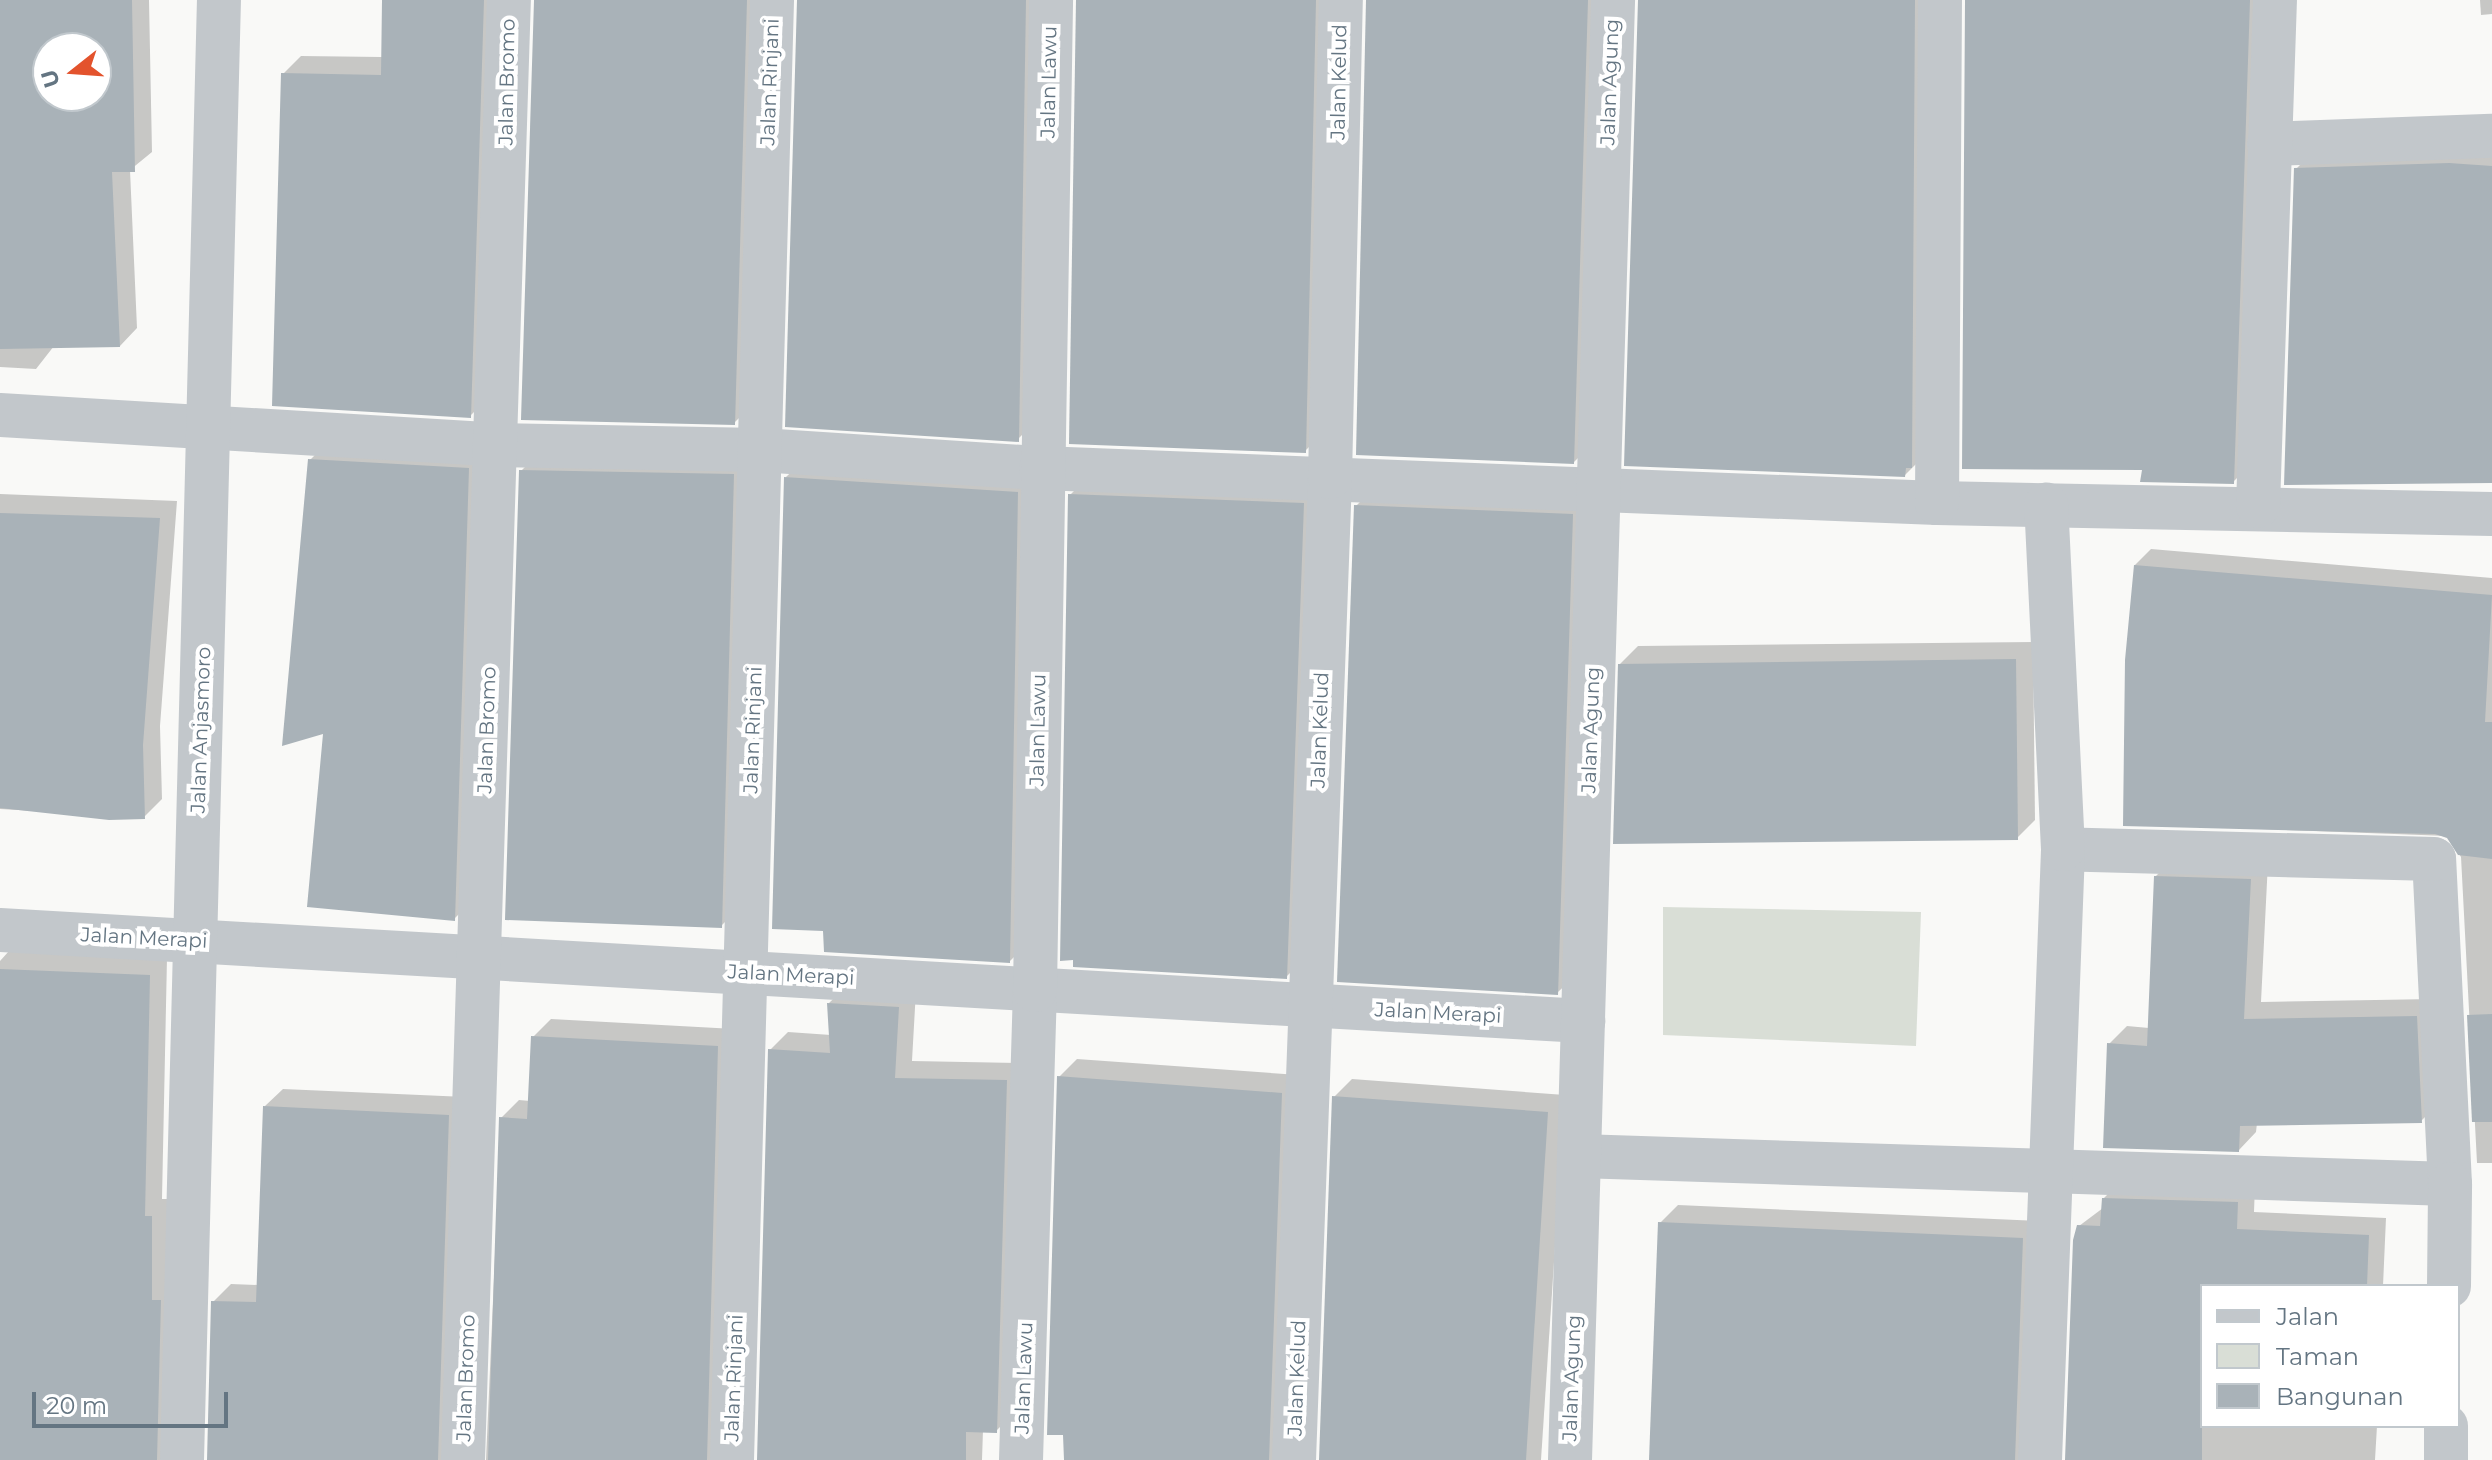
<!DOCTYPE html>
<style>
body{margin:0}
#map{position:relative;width:2492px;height:1460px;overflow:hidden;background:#f9f9f7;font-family:Montserrat,sans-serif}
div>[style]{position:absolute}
.green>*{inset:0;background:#d9ded6}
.shadow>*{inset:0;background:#0003}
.building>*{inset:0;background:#a9b2b8}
.minor>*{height:44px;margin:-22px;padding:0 22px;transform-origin:22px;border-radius:22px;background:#c2c7cb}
span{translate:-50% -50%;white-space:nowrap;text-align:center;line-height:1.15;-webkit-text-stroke:8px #fff;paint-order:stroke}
.street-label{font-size:20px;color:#647582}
.legend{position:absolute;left:2200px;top:1284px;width:260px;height:144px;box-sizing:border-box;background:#fff;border:2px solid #c1c8cd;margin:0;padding:10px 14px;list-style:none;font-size:24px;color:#647582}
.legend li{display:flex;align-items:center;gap:16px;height:40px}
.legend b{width:40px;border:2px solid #c1c8cd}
.north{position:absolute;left:32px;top:32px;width:80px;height:80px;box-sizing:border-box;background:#fff;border:2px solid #c1c8cd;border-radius:50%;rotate:253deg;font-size:22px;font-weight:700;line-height:32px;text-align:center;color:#647582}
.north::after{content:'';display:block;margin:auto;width:28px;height:36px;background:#e3532d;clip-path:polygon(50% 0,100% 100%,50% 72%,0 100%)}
.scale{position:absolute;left:32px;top:1392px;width:196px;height:36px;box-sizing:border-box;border:4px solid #647582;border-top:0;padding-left:10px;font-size:24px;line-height:28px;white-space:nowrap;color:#647582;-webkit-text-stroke:6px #fff;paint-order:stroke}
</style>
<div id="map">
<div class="green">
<i style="clip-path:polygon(1663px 907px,1921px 912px,1916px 1046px,1663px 1035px)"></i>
</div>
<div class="shadow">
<i style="clip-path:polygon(evenodd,0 0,149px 0,152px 152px,130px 170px,137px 328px,120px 346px,54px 346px,36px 369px,0 367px,0 0,48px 48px,96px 48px,96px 96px,48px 96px,48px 48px)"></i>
<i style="clip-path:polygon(384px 0,501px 0,488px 398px,470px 416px,283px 74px,301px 56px,382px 57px)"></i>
<i style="clip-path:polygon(536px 0,764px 0,753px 404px,735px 422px)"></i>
<i style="clip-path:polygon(799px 0,1043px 0,1036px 421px,1018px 439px)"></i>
<i style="clip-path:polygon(1078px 0,1333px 0,1323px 433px,1305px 451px)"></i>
<i style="clip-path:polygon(1368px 0,1605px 0,1592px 444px,1574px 462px)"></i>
<i style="clip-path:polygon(1640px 0,1932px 0,1923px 457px,1905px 475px)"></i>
<i style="clip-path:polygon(1967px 0,2270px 0,2251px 464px,2233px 482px,2144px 468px)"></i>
<i style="clip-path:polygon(2480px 0,2492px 0,2492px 14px,2481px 15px)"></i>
<i style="clip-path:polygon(2492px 144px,2492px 479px,2296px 169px,2317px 148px)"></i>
<i style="clip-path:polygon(328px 442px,486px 451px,472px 901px,454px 919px,325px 732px,310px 460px)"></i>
<i style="clip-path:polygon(539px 453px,751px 457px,739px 908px,721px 926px,521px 471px)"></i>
<i style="clip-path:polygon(804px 460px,1035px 474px,1028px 943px,1010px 961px,786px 477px)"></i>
<i style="clip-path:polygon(1088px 477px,1321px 486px,1304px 959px,1286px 977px,1070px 495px)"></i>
<i style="clip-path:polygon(1374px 488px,1590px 497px,1576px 975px,1558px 992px,1356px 506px)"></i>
<i style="clip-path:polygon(0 494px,177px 501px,160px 726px,162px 799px,144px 817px,0 809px)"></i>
<i style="clip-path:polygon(2151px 549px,2492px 578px,2492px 1163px,2477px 1163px,2461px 857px,2448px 836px,2125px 824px,2135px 565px)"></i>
<i style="clip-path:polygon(2033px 642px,2035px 820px,2017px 838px,1620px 664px,1638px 646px)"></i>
<i style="clip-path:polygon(2173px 859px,2268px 862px,2261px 1002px,2434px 999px,2439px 1103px,2421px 1121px,2257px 1123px,2256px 1132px,2239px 1150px,2109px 1044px,2127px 1026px,2149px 1028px,2155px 877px)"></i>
<i style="clip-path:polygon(9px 951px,167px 958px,162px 1199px,169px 1199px,186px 1460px,0 1460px,0 961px)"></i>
<i style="clip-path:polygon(847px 986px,916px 990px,912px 1061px,1024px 1063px,1014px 1413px,996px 1431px,983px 1430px,982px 1460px,759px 1460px,770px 1050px,788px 1032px,831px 1035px,829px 1003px)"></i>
<i style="clip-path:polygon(551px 1019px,735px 1029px,735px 1460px,486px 1460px,501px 1118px,519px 1100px,530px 1101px,533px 1037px)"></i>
<i style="clip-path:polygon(1077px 1059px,1299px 1075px,1298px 1460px,1066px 1460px,1059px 1077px)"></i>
<i style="clip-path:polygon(1352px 1079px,1565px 1095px,1541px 1460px,1321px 1460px,1334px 1097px)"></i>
<i style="clip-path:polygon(283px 1089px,466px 1097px,466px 1460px,209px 1460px,213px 1302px,231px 1284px,258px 1285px,265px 1106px)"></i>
<i style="clip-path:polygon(2121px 1181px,2255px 1185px,2254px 1212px,2386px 1218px,2383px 1286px,2202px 1286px,2202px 1426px,2377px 1426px,2375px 1460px,2067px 1460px,2079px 1226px,2103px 1208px,2103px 1199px)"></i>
<i style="clip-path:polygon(1678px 1205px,2040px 1221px,2042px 1460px,1651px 1460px,1660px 1223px)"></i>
</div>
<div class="building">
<i style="clip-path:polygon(evenodd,0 0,132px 0,135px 172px,112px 172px,120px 347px,0 349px,0 0,48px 48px,96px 48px,96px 96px,48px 96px,48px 48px)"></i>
<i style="clip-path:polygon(382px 0,484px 0,471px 418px,272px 406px,281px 73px,381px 75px)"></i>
<i style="clip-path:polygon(534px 0,747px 0,735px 425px,521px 420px)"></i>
<i style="clip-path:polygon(797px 0,1026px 0,1019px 442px,785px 427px)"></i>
<i style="clip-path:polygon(1076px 0,1316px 0,1306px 453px,1069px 444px)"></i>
<i style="clip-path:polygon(1366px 0,1588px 0,1574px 464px,1356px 455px)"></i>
<i style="clip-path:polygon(1638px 0,1915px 0,1912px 468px,1906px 468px,1905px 477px,1624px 466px)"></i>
<i style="clip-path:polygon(1965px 0,2250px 0,2234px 484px,2140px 482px,2142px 470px,1962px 469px)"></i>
<i style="clip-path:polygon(2449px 163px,2492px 166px,2492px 483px,2284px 485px,2294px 168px)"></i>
<i style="clip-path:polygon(308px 459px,469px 468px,455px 921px,307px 907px,323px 734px,282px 746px)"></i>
<i style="clip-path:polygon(519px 470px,734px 474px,722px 928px,505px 920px)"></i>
<i style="clip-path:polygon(784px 477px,1018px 492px,1010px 963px,824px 952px,823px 931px,772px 929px)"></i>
<i style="clip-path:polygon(1068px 494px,1304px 503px,1287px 979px,1073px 967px,1073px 960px,1060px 961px)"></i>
<i style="clip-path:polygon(1354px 505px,1573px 514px,1558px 995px,1337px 982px)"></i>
<i style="clip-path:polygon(0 513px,160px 518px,143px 745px,145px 819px,109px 820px,0 808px)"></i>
<i style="clip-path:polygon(2134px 565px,2492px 595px,2485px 722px,2492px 722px,2492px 859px,2458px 855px,2447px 838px,2435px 834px,2123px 826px,2125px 660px)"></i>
<i style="clip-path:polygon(2016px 659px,2018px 840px,1613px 844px,1618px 664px)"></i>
<i style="clip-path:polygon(2154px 876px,2251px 879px,2244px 1019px,2417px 1016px,2422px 1123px,2240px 1126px,2239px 1152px,2103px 1148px,2107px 1043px,2147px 1046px)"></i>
<i style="clip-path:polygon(0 969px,150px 975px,145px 1216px,152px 1216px,152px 1300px,161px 1300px,157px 1460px,0 1460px)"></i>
<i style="clip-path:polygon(827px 1003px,899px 1007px,895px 1078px,1007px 1080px,997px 1433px,966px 1432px,966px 1460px,757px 1460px,768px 1049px,830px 1053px)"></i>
<i style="clip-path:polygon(2492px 1014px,2492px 1122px,2472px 1122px,2467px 1015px)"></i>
<i style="clip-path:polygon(531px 1036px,718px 1046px,707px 1460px,488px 1460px,499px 1117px,527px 1119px)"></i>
<i style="clip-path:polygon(1057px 1076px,1282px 1093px,1269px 1460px,1064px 1460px,1063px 1435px,1047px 1435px)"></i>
<i style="clip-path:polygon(1332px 1096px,1548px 1112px,1526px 1460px,1319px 1460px)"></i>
<i style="clip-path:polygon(263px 1106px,449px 1115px,438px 1460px,207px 1460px,211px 1301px,256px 1302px)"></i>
<i style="clip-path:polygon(2102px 1198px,2238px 1202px,2237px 1229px,2369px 1235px,2367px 1286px,2202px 1286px,2202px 1460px,2065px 1460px,2073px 1240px,2077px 1225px,2100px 1226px)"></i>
<i style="clip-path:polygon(1658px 1222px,2023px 1238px,2015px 1460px,1649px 1460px)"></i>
</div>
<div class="minor">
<i style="left:2269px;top:144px;width:223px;rotate:-2.1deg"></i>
<i style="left:0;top:415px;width:499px;rotate:3.4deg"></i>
<i style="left:498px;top:445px;width:262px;rotate:1.1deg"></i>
<i style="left:760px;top:450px;width:282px;rotate:3.7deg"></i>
<i style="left:1041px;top:468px;width:897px;rotate:2.24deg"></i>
<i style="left:1937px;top:503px;width:555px;rotate:1.14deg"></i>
<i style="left:1937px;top:503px;width:503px;rotate:-89.66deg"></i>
<i style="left:2258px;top:506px;width:506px;rotate:-88.08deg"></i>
<i style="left:0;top:930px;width:1586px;rotate:3.29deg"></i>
<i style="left:1579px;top:1156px;width:871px;rotate:1.84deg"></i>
<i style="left:2450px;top:1184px;width:325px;rotate:-92.8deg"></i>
<i style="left:2434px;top:859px;width:371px;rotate:-178.5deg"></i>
<i style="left:2449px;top:1286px;width:102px;rotate:-89.4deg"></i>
<i style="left:182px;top:1460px;width:1460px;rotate:-88.55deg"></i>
<i style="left:463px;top:1460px;width:1461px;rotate:-88.2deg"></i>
<i style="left:732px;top:1460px;width:1461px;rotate:-88.43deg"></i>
<i style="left:1021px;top:1460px;width:470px;rotate:-88.3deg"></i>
<i style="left:1035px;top:990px;width:990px;rotate:-89.07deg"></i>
<i style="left:1294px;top:1460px;width:984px;rotate:-87.9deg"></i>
<i style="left:1330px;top:477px;width:477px;rotate:-88.7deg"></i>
<i style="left:1570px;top:1460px;width:1461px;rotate:-88.31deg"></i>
<i style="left:2040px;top:1460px;width:611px;rotate:-87.84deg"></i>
<i style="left:2063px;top:849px;width:345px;rotate:-92.8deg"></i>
<i style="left:2446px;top:1460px;width:34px;rotate:-90deg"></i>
</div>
<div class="street-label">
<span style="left:507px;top:82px;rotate:-89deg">Jalan Bromo</span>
<span style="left:770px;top:82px;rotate:-88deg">Jalan Rinjani</span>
<span style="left:1049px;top:82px;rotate:-89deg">Jalan Lawu</span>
<span style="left:1339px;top:82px;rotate:-89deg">Jalan Kelud</span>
<span style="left:1610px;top:82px;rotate:-88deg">Jalan Agung</span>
<span style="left:201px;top:730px;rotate:-88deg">Jalan Anjasmoro</span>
<span style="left:487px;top:730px;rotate:-88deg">Jalan Bromo</span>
<span style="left:753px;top:730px;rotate:-88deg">Jalan Rinjani</span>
<span style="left:1038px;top:730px;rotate:-89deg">Jalan Lawu</span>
<span style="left:1320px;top:730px;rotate:-88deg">Jalan Kelud</span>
<span style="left:1591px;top:730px;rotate:-88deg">Jalan Agung</span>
<span style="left:144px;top:938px;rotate:3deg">Jalan Merapi</span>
<span style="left:791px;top:975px;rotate:3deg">Jalan Merapi</span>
<span style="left:1438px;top:1013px;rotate:3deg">Jalan Merapi</span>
<span style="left:466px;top:1378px;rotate:-88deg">Jalan Bromo</span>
<span style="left:734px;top:1378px;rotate:-88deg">Jalan Rinjani</span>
<span style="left:1024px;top:1378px;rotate:-88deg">Jalan Lawu</span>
<span style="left:1297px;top:1378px;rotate:-88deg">Jalan Kelud</span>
<span style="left:1572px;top:1378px;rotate:-88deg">Jalan Agung</span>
</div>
<ul class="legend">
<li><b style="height:10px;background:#c2c7cb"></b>Jalan</li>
<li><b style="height:22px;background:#d9ded6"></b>Taman</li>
<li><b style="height:22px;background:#a9b2b8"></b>Bangunan</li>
</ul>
<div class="north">U</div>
<div class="scale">20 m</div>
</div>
